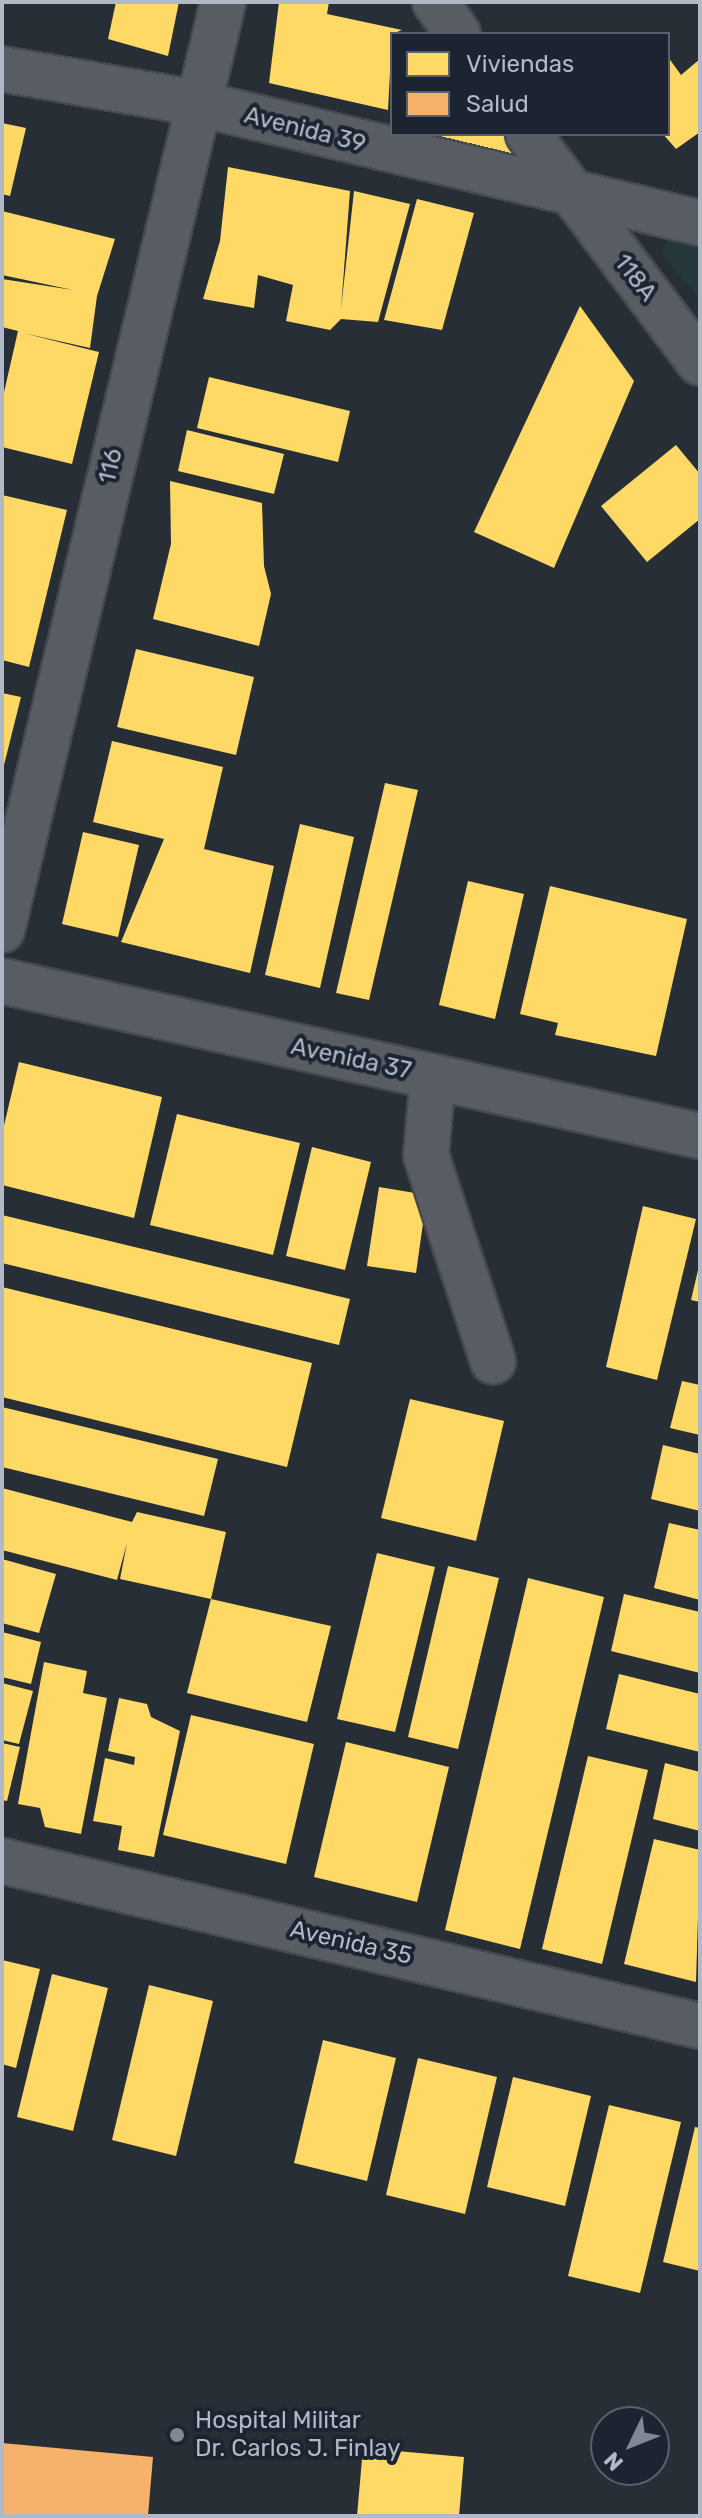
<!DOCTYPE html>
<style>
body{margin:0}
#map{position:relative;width:702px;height:2518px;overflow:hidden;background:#282e35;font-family:Rubik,sans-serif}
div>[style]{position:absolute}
.green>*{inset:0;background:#25383b}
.homes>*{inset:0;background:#ffd966}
.health>*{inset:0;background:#f6b26b}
.roads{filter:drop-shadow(2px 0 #464a50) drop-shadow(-2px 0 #464a50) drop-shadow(0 2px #464a50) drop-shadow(0 -2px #464a50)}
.minor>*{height:44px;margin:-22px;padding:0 22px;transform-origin:22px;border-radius:22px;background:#585c63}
.dots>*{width:22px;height:22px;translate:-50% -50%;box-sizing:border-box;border:4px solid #1b2430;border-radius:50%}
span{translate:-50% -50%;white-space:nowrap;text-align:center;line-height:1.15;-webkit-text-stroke:8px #1b2430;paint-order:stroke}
.street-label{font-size:24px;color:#b1b9c7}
.poi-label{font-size:24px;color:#b1b9c7}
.left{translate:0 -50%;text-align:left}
.frame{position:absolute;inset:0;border:4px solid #b1b9c7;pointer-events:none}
.legend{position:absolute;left:390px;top:32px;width:280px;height:104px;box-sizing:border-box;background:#1b2430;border:2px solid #57606c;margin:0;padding:10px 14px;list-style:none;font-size:24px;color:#b1b9c7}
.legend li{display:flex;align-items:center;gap:16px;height:40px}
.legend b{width:40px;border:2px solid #57606c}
.north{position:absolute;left:590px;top:2406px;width:80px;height:80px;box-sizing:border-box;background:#1b2430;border:2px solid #57606c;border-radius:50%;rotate:227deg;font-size:22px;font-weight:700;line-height:32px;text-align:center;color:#b1b9c7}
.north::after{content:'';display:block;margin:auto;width:28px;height:36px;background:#818894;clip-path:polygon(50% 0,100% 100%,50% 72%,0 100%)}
</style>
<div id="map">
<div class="green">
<i style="clip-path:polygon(671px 233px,700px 240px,700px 299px,662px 254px)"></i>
</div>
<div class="homes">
<i style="clip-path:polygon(116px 2px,179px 2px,168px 56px,108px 39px)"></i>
<i style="clip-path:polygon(279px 2px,329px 2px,327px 14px,402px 30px,392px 34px,388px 110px,269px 83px)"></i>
<i style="clip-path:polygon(668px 57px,681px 75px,700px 59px,700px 132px,676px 149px,663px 134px,668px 134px)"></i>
<i style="clip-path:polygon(2px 123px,26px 128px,10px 196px,2px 194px)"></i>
<i style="clip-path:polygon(436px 134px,507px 134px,519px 153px,496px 159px)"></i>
<i style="clip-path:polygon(228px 167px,350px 191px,341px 309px,354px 191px,410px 204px,378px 322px,341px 319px,330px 330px,286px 321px,293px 285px,258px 275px,254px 308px,203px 299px,220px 241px)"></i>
<i style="clip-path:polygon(417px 199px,474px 213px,442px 330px,384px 320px)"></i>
<i style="clip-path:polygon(2px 211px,115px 239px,97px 296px,90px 348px,23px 333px,99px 352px,72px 464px,2px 447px,2px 401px,18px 331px,2px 327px,2px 279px,73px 290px,2px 275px)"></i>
<i style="clip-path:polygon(580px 306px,634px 381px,554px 568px,474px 532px)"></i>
<i style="clip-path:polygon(209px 377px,350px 411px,338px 462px,197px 428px)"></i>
<i style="clip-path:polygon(187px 430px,284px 454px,274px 494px,178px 471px)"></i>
<i style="clip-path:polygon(676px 445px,700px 474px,700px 519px,647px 562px,601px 506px)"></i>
<i style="clip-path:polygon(170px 481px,262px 503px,264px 566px,271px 594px,259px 646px,153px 619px,171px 544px)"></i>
<i style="clip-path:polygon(2px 495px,67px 510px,29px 667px,2px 660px)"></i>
<i style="clip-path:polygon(136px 649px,254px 677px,236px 755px,117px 727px)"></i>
<i style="clip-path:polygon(2px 693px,21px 697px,3px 769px,2px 769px)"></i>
<i style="clip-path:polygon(112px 741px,223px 767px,204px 849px,274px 866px,250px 973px,121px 942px,164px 839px,93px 822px)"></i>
<i style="clip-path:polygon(385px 783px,418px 790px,369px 1000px,336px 993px)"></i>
<i style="clip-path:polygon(300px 824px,354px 837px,320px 988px,265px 975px)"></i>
<i style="clip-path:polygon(83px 832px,139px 845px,118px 937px,62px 924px)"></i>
<i style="clip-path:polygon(468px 881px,524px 894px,495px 1019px,439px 1005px)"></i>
<i style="clip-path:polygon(550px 886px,687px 919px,656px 1056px,555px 1035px,558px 1023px,520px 1014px)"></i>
<i style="clip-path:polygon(19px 1062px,162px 1097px,134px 1218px,2px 1185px,2px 1134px)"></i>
<i style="clip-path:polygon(177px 1114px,300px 1143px,273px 1255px,150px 1225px)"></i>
<i style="clip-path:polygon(312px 1147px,371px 1162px,345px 1270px,286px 1256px)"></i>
<i style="clip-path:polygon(379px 1187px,427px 1195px,416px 1273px,367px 1266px)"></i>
<i style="clip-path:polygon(643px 1206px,696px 1219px,657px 1380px,606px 1367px)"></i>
<i style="clip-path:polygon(2px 1215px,350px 1299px,339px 1345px,2px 1263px)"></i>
<i style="clip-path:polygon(699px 1266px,700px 1266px,700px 1302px,691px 1300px)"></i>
<i style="clip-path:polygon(2px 1287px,312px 1363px,287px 1467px,2px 1397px)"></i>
<i style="clip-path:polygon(682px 1381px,700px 1385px,700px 1435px,670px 1428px)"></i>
<i style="clip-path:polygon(410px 1399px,504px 1421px,476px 1541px,381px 1518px)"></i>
<i style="clip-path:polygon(2px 1407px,218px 1459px,204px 1516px,2px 1467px)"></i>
<i style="clip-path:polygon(663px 1445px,700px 1454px,700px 1511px,651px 1499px)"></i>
<i style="clip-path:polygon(2px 1488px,132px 1522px,137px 1512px,226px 1532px,211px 1599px,120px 1579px,127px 1543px,117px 1580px,2px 1550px)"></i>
<i style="clip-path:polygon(669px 1523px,700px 1530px,700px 1600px,654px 1588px)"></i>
<i style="clip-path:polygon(377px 1553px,435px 1567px,395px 1732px,337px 1719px)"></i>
<i style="clip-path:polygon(2px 1559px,56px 1574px,39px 1633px,2px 1623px)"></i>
<i style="clip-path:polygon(448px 1566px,499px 1578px,458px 1749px,408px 1737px)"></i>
<i style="clip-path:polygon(528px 1578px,604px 1597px,520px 1949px,445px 1930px)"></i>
<i style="clip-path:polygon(624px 1594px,700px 1612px,700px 1673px,611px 1651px)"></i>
<i style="clip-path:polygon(211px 1599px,331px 1626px,307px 1722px,187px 1693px)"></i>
<i style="clip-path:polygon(2px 1632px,41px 1642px,31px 1684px,2px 1677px)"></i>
<i style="clip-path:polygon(44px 1662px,87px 1671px,83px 1693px,107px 1698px,81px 1834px,45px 1827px,40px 1808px,18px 1804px)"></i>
<i style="clip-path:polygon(619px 1674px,700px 1694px,700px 1752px,606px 1729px)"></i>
<i style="clip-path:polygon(2px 1683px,33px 1691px,19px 1744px,2px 1740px)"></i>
<i style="clip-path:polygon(119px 1698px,147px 1704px,151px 1717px,180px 1731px,154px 1857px,118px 1850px,122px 1826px,93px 1821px,105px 1758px,134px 1765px,135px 1757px,108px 1751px)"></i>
<i style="clip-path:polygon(191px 1715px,314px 1744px,286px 1864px,163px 1835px)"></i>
<i style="clip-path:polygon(346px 1742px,449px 1767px,417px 1902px,314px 1877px)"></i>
<i style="clip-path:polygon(2px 1743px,20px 1747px,7px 1801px,2px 1800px)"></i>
<i style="clip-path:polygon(588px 1756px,648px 1770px,602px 1964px,542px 1949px)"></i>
<i style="clip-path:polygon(665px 1763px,700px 1772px,700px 1831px,653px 1819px)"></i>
<i style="clip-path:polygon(654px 1839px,700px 1850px,696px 1982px,624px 1964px)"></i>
<i style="clip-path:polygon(2px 1960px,40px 1969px,16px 2068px,2px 2064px)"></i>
<i style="clip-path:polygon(52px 1974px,108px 1988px,73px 2131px,17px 2117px)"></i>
<i style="clip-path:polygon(149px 1985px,213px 2001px,176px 2156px,112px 2140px)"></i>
<i style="clip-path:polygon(323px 2040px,396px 2058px,367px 2181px,294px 2163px)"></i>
<i style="clip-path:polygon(418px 2058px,497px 2077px,465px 2214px,386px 2195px)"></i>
<i style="clip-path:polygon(513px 2077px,591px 2096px,565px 2206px,487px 2187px)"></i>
<i style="clip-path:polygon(609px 2105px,681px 2122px,640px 2293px,568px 2276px)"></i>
<i style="clip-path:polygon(695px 2127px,700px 2128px,700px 2271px,663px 2262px)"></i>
<i style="clip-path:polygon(363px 2448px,464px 2457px,459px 2516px,357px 2516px)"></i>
</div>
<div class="health">
<i style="clip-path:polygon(2px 2443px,153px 2457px,148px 2516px,2px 2516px)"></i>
</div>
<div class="roads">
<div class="minor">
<i style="left:435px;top:2px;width:39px;rotate:54deg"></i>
<i style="left:2px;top:69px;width:197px;rotate:9.9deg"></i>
<i style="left:196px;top:103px;width:518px;rotate:13.39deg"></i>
<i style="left:528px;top:134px;width:286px;rotate:53.1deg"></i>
<i style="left:2px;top:930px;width:954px;rotate:-76.6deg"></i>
<i style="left:2px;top:981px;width:715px;rotate:12.52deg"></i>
<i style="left:433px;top:1077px;width:78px;rotate:95.1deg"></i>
<i style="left:426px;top:1155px;width:217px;rotate:72deg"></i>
<i style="left:2px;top:1861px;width:717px;rotate:13.3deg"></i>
</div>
</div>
<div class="dots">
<i style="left:177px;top:2435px;background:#818894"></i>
</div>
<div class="street-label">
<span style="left:305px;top:130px;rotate:14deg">Avenida 39</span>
<span style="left:635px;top:278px;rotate:52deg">118A</span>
<span style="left:111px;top:466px;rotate:-77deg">116</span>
<span style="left:351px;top:1059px;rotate:12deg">Avenida 37</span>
<span style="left:351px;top:1943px;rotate:13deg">Avenida 35</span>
</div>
<div class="poi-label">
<span class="left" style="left:195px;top:2435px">Hospital Militar<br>Dr. Carlos J. Finlay</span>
</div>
<div class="frame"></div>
<ul class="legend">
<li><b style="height:22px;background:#ffd966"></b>Viviendas</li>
<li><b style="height:22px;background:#f6b26b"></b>Salud</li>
</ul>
<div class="north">N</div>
</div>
